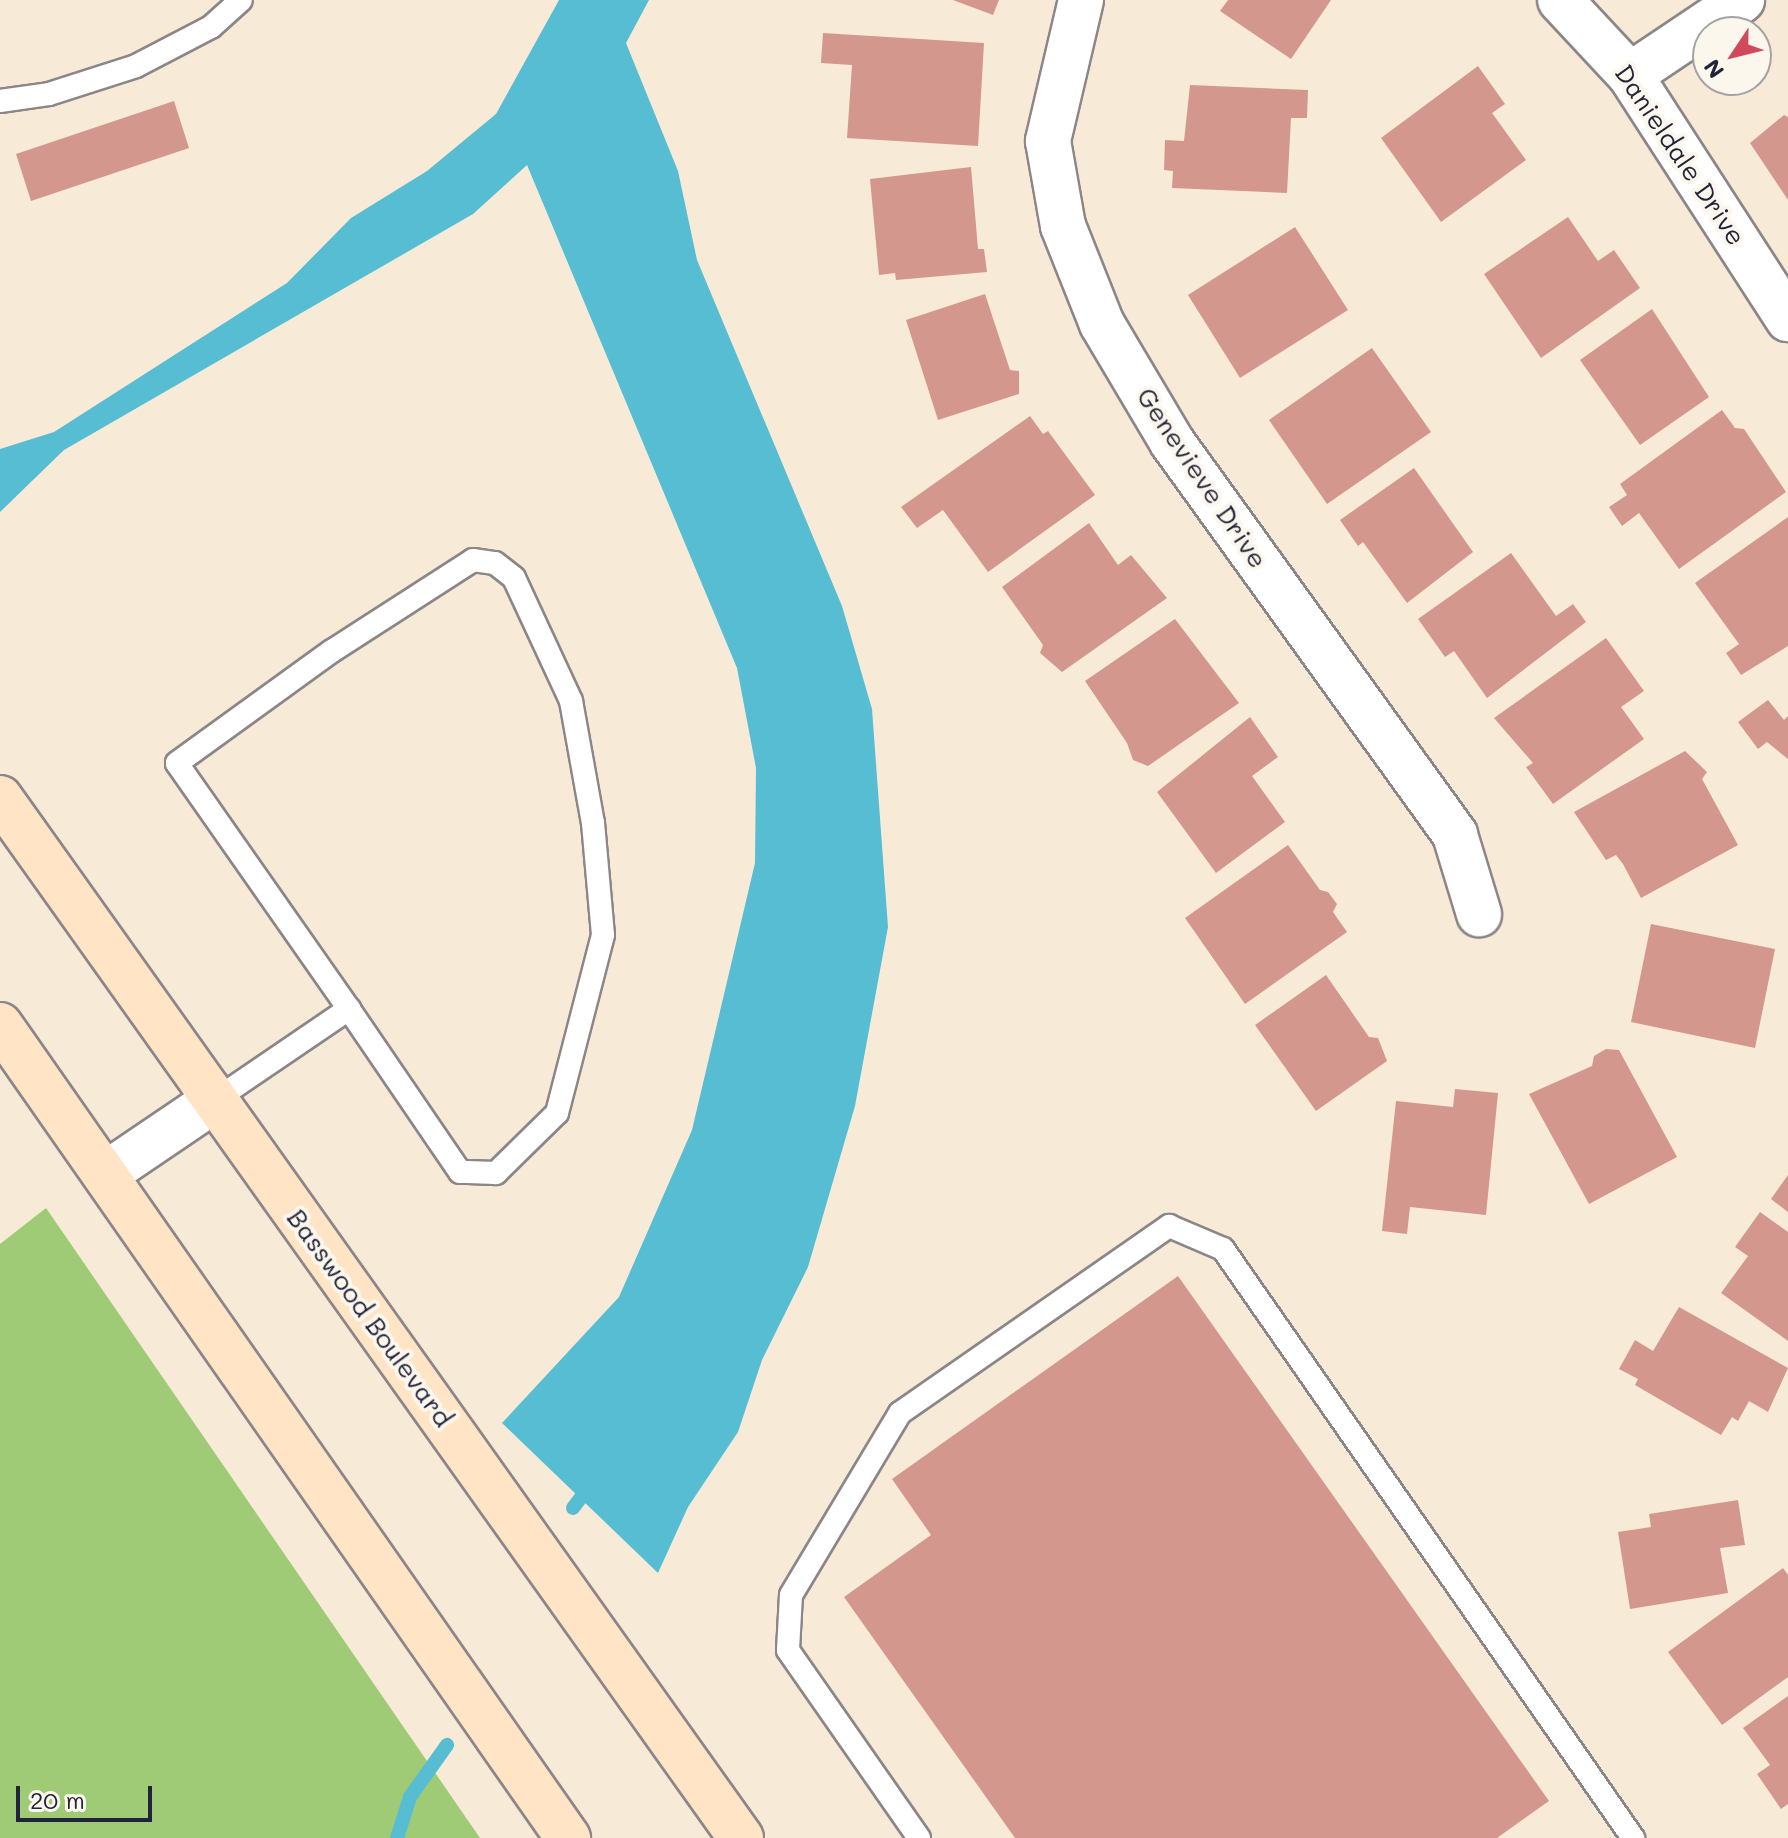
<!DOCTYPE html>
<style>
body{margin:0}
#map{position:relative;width:1788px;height:1838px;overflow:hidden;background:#f7ebd7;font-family:Mali,sans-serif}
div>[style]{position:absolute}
.green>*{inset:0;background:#9fca76}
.water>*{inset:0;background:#56bdd3}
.stream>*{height:14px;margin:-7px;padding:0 7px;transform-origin:7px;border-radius:7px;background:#56bdd3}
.building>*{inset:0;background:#d3978d}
.roads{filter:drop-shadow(2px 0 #8c8689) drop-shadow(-2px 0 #8c8689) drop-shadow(0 2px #8c8689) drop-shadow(0 -2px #8c8689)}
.service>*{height:22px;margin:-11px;padding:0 11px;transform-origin:11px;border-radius:11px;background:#fff}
.minor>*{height:44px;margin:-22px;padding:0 22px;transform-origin:22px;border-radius:22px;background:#fff}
.secondary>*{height:44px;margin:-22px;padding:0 22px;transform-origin:22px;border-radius:22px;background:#ffe4c6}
span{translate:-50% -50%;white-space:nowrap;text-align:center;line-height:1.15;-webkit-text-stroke:8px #fbf7ec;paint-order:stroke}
.street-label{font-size:26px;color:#22223b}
.north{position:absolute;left:1692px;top:16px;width:80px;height:80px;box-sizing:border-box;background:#fbf7ec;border:2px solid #a4a2a5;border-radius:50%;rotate:235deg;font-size:22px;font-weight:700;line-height:32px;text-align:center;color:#22223b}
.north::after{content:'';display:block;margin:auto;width:28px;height:36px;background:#d1495b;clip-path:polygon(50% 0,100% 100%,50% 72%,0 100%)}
.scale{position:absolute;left:16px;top:1786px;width:136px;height:36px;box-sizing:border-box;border:4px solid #22223b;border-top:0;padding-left:10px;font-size:24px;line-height:28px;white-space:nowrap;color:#22223b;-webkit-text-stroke:6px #fbf7ec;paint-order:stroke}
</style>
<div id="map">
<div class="green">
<i style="clip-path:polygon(46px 1208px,480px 1838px,0 1838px,0 1244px)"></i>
</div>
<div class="water">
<i style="clip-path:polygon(559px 0,649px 0,626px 43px,678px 171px,697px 260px,842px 606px,872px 709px,888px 927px,855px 1106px,808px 1267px,762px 1360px,738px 1432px,688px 1507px,658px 1573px,502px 1423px,619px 1297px,692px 1130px,755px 863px,756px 768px,737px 668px,527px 165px,473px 214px,64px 450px,0 512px,0 449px,54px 432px,287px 283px,351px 218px,427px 171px,496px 114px)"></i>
</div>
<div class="stream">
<i style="left:573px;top:1508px;width:31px;rotate:-53deg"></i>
<i style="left:397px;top:1838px;width:43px;rotate:-72.4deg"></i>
<i style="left:410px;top:1797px;width:64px;rotate:-54.6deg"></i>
</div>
<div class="building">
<i style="clip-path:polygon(953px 0,999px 0,993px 15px)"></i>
<i style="clip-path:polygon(1228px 0,1331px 0,1291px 59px,1220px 11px)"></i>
<i style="clip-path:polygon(823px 33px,984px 43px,978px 146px,847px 138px,852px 65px,821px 63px)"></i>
<i style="clip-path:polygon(1478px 66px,1505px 104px,1492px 113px,1526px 160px,1441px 222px,1381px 138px)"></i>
<i style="clip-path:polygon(1190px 85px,1308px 90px,1307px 118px,1291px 118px,1287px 193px,1172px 188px,1173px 171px,1164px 170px,1165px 140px,1184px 141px)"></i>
<i style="clip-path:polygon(174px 101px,189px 148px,31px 201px,16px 154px)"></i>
<i style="clip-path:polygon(1784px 115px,1788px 117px,1788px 200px,1750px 143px)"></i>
<i style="clip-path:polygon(971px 167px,978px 249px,984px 249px,987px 272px,896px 280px,895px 273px,879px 275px,870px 179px)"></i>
<i style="clip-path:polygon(1568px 217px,1598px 261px,1614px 250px,1640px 288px,1541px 358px,1484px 274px)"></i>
<i style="clip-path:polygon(1295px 227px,1348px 310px,1240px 378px,1188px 295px)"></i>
<i style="clip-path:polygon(985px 294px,1010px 370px,1019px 371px,1019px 394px,938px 420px,906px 320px)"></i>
<i style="clip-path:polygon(1652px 309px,1709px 397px,1640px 445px,1580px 360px)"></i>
<i style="clip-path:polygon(1372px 348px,1431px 432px,1327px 504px,1269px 420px)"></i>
<i style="clip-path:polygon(1722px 410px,1735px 428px,1744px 429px,1786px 492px,1679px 569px,1639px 513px,1622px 526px,1609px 507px,1627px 495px,1620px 484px)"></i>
<i style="clip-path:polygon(1030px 416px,1043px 434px,1048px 431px,1095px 495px,988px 572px,943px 510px,917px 528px,901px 507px)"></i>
<i style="clip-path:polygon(1414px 468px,1473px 552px,1407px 603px,1363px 542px,1358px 546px,1340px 520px)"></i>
<i style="clip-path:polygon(1788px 517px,1788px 646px,1741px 675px,1726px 653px,1739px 644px,1695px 583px)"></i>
<i style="clip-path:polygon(1089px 523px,1118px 565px,1131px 555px,1167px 598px,1062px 672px,1040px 653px,1043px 645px,1002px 587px)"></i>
<i style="clip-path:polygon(1511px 553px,1556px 616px,1573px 604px,1586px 622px,1487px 698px,1454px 651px,1445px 657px,1418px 619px)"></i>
<i style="clip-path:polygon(1175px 619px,1239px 703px,1148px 766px,1133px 760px,1127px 743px,1085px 681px)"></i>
<i style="clip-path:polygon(1606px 638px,1644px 691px,1621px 707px,1644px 739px,1553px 804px,1526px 767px,1533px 763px,1494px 718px)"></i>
<i style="clip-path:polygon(1768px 700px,1784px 720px,1788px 716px,1788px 759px,1767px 742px,1758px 749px,1738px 722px)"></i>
<i style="clip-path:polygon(1250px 717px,1278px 757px,1252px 776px,1285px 822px,1216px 873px,1157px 792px)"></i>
<i style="clip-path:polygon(1685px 751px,1707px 772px,1702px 779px,1738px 845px,1641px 898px,1623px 864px,1616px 855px,1606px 860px,1574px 812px)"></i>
<i style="clip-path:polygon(1288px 845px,1320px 890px,1328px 892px,1337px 904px,1333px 912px,1347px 932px,1245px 1004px,1185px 918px)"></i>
<i style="clip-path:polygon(1651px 924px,1775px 949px,1755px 1048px,1631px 1022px)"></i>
<i style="clip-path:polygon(1326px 975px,1369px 1037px,1378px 1038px,1387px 1061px,1316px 1111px,1255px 1025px)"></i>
<i style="clip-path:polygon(1606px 1049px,1619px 1050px,1677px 1157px,1589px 1204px,1529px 1094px,1592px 1066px,1594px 1056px)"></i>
<i style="clip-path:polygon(1455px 1089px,1498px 1093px,1486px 1215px,1410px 1207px,1407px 1234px,1382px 1231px,1396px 1101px,1453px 1107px)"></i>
<i style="clip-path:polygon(1788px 1175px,1788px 1212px,1771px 1199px)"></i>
<i style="clip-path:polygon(1760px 1212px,1788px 1232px,1788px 1341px,1721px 1293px,1748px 1256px,1735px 1247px)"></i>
<i style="clip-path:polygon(1178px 1276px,1549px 1801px,1497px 1838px,1015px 1838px,844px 1597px,931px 1535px,892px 1479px)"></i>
<i style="clip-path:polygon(1679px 1307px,1788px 1368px,1768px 1412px,1749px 1401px,1738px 1421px,1732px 1417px,1721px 1435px,1635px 1385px,1638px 1379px,1619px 1369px,1635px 1340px,1653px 1351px)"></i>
<i style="clip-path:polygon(1738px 1500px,1745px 1545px,1720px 1548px,1728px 1593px,1630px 1609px,1618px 1532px,1651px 1527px,1649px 1514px)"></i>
<i style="clip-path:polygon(1783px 1568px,1788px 1575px,1788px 1677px,1722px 1725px,1668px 1652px)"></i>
<i style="clip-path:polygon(1788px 1696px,1788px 1804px,1781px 1809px,1757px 1774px,1770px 1765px,1743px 1728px)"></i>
</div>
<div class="roads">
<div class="service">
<i style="left:0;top:101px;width:49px;rotate:-8.1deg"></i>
<i style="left:49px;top:94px;width:91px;rotate:-17.8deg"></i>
<i style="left:136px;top:66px;width:85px;rotate:-27.5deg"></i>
<i style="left:211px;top:27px;width:40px;rotate:-42deg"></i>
<i style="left:212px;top:1102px;width:166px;rotate:-34.2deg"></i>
<i style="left:349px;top:1009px;width:300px;rotate:-125deg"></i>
<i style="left:177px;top:763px;width:191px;rotate:-35.9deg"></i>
<i style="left:332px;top:651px;width:168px;rotate:-32.8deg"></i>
<i style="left:473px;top:560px;width:22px;rotate:8deg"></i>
<i style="left:495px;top:563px;width:24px;rotate:38deg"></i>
<i style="left:514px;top:578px;width:136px;rotate:65.1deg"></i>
<i style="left:571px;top:701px;width:124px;rotate:79.8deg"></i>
<i style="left:593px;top:823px;width:112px;rotate:84.9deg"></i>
<i style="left:603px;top:935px;width:184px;rotate:104.5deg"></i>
<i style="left:557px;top:1113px;width:86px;rotate:135.5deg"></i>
<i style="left:496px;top:1173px;width:36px;rotate:-178deg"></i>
<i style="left:460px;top:1172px;width:197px;rotate:-124.3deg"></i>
<i style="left:919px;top:1838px;width:229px;rotate:-124.9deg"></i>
<i style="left:788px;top:1650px;width:55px;rotate:-86.9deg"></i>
<i style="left:791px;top:1595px;width:212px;rotate:-59.1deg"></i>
<i style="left:900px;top:1413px;width:328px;rotate:-34.8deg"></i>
<i style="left:1169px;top:1226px;width:59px;rotate:23.1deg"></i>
<i style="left:1223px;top:1249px;width:718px;rotate:55.16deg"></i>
</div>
<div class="minor">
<i style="left:1081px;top:0;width:145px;rotate:103.2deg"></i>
<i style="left:1048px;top:141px;width:86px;rotate:80deg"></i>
<i style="left:1063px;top:226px;width:105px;rotate:68.3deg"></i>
<i style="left:1102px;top:324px;width:137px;rotate:59.3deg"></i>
<i style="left:1172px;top:442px;width:484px;rotate:54.2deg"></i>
<i style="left:1455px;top:835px;width:83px;rotate:73.1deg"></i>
<i style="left:1560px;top:0;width:103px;rotate:47deg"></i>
<i style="left:1630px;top:75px;width:291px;rotate:57.1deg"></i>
<i style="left:1630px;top:75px;width:135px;rotate:-33.8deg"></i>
<i style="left:107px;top:1173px;width:127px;rotate:-34.1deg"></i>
</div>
<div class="secondary">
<i style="left:0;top:798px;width:1277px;rotate:54.53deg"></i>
<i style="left:0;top:1025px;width:992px;rotate:55.06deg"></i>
</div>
</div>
<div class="street-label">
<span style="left:1680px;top:155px;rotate:56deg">Danieldale Drive</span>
<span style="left:1202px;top:478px;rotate:56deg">Genevieve Drive</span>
<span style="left:370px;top:1318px;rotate:54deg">Basswood Boulevard</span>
</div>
<div class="north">N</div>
<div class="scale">20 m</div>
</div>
